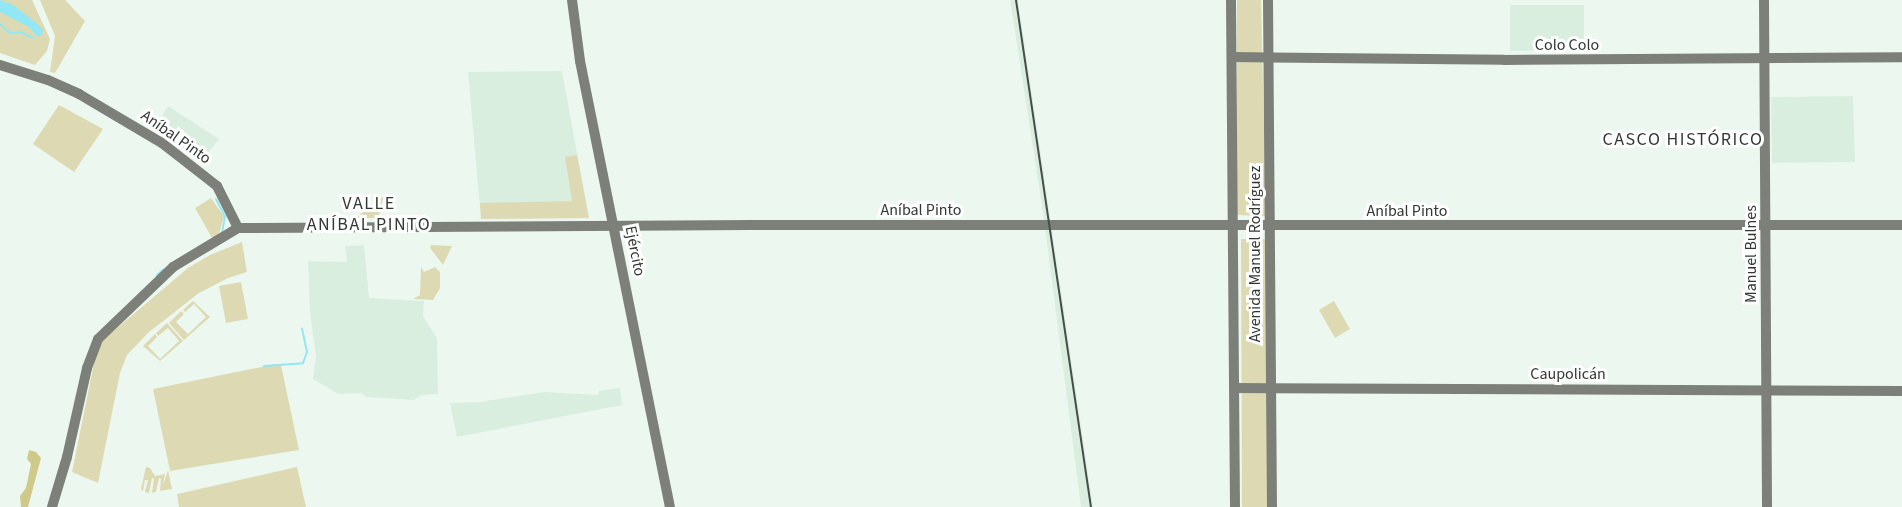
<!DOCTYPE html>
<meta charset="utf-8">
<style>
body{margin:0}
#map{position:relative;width:1902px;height:507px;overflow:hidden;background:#ecf8ef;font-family:"Source Sans 3",sans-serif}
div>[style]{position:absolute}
.built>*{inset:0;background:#daeee0}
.green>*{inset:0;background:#dddab3}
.forest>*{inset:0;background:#cfca89}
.water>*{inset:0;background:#91e7f3}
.stream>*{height:2px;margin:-1px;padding:0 1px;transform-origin:1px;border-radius:1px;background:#91e7f3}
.secondary>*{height:10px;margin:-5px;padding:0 5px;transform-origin:5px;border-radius:5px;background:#7c8079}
.rail>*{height:2px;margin:-1px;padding:0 1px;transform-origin:1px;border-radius:1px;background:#474d49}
span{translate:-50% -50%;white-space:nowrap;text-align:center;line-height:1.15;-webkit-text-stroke:6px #fff;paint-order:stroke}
.street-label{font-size:16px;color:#323734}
.neighbourhood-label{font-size:18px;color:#323734;letter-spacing:1.5px}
</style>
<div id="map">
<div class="built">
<i style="clip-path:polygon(1010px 0,1018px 0,1093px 507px,1081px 507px,1043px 212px)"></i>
<i style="clip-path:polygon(1510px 5px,1584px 5px,1584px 50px,1510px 51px)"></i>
<i style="clip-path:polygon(562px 71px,589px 218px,481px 219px,468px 72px)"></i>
<i style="clip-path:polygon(1853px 96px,1855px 162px,1772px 163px,1771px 97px)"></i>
<i style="clip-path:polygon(168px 106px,219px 139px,202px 161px,155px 128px)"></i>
<i style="clip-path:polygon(364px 245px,369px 298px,424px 301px,423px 316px,437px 338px,438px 394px,421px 395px,414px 400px,366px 397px,361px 393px,338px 394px,313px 379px,316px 356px,310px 312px,308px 261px,347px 262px,345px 246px)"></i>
<i style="clip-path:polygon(620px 388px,622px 405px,457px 437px,450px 403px,480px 402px,544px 392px,598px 395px,599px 391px)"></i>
</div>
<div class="green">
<i style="clip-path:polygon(0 0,32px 0,50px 39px,47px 51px,35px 65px,0 53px)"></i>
<i style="clip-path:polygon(40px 0,65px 0,85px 21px,55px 73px,50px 72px,55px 36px)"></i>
<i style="clip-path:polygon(1237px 0,1261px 0,1266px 216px,1237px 215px)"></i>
<i style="clip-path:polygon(59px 105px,103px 129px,74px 172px,33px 144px)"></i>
<i style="clip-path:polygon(577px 155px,589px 218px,481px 219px,480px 203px,572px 201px,565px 157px)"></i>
<i style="clip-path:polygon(384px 196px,378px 218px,356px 218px)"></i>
<i style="clip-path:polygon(211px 198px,224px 216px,219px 234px,212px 238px,195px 208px)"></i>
<i style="clip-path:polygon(1241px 239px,1268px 239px,1267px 507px,1242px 507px)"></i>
<i style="clip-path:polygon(242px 242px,247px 272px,228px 278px,199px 293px,149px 332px,127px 355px,120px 373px,98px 483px,72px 472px,96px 353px,104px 339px,188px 268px,210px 255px)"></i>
<i style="clip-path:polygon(431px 245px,452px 246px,443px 265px,430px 248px)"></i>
<i style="clip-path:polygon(421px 267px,424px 272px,435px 267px,440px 272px,440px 288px,433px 300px,413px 299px,420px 295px)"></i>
<i style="clip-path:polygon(241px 282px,248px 319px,226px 323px,219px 286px)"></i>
<i style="clip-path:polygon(193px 301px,210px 317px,184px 340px,169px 323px,181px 311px,184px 314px,176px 322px,188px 334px,206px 317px,194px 304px,185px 312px,183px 310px)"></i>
<i style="clip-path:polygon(1334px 301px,1350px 329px,1335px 338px,1319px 310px)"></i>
<i style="clip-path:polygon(167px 323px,183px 341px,160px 361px,143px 346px,155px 334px,157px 337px,148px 346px,160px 359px,179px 341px,168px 328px,158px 336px,156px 333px)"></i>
<i style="clip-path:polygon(276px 364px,281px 365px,299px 450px,170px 471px,153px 389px)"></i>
<i style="clip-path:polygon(146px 467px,150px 468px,155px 476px,165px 474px,163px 485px,168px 470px,172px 489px,160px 491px,161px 479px,159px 478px,156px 492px,152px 493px,154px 479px,152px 478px,149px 493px,145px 492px,148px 480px,145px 480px,143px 491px,141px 489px)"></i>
<i style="clip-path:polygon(297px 467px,306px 507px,179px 507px,177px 494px)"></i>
</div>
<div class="forest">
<i style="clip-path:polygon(29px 450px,36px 452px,41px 458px,28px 507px,21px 507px,20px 496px,26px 488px,31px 464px,27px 459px)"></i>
</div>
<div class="water">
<i style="clip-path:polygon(0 0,13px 5px,35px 22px,43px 30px,41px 36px,37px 36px,29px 27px,0 12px)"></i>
</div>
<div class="stream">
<i style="left:0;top:24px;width:13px;rotate:42deg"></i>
<i style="left:10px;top:33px;width:11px;rotate:-5deg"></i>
<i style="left:21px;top:32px;width:13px;rotate:27deg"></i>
<i style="left:216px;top:199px;width:20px;rotate:63deg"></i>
<i style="left:225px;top:217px;width:16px;rotate:101deg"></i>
<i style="left:157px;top:275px;width:9px;rotate:-41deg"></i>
<i style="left:264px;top:366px;width:39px;rotate:-4deg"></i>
<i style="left:303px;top:363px;width:12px;rotate:-70deg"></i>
<i style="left:307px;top:352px;width:24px;rotate:-102deg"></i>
</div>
<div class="secondary">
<i style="left:572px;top:0;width:62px;rotate:82.5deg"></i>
<i style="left:580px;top:61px;width:455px;rotate:78.6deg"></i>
<i style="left:1231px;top:0;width:507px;rotate:89.55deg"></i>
<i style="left:1268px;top:0;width:507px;rotate:89.55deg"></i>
<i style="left:1764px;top:0;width:507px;rotate:89.66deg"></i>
<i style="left:1232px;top:57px;width:272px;rotate:0.6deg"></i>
<i style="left:1504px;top:60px;width:398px;rotate:-0.4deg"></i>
<i style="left:0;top:65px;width:50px;rotate:17.4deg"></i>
<i style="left:48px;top:80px;width:34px;rotate:24deg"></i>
<i style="left:79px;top:94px;width:96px;rotate:30.6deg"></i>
<i style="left:162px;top:143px;width:70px;rotate:38deg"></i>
<i style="left:217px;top:186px;width:47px;rotate:63.4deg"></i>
<i style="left:238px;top:228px;width:515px;rotate:-0.33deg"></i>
<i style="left:753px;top:225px;width:1149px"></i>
<i style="left:1234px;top:388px;width:668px;rotate:0.26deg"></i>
<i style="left:52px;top:507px;width:52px;rotate:-73.3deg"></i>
<i style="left:67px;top:457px;width:91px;rotate:-77.3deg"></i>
<i style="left:87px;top:368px;width:31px;rotate:-69deg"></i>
<i style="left:98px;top:339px;width:104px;rotate:-43.8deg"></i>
<i style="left:173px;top:267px;width:76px;rotate:-31deg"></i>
</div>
<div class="rail">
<i style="left:1016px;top:0;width:513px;rotate:81.59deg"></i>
</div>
<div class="street-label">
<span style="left:1567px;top:45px">Colo Colo</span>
<span style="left:176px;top:137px;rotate:35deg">Aníbal Pinto</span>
<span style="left:921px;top:210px">Aníbal Pinto</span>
<span style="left:1407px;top:211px">Aníbal Pinto</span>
<span style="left:635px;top:251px;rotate:79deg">Ejército</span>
<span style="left:1255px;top:254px;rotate:-90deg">Avenida Manuel Rodríguez</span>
<span style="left:1751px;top:254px;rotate:-90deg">Manuel Bulnes</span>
<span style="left:1568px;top:374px">Caupolicán</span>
</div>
<div class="neighbourhood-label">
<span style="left:1683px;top:140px">CASCO HISTÓRICO</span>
<span style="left:369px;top:215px">VALLE<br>ANÍBAL PINTO</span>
</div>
</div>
